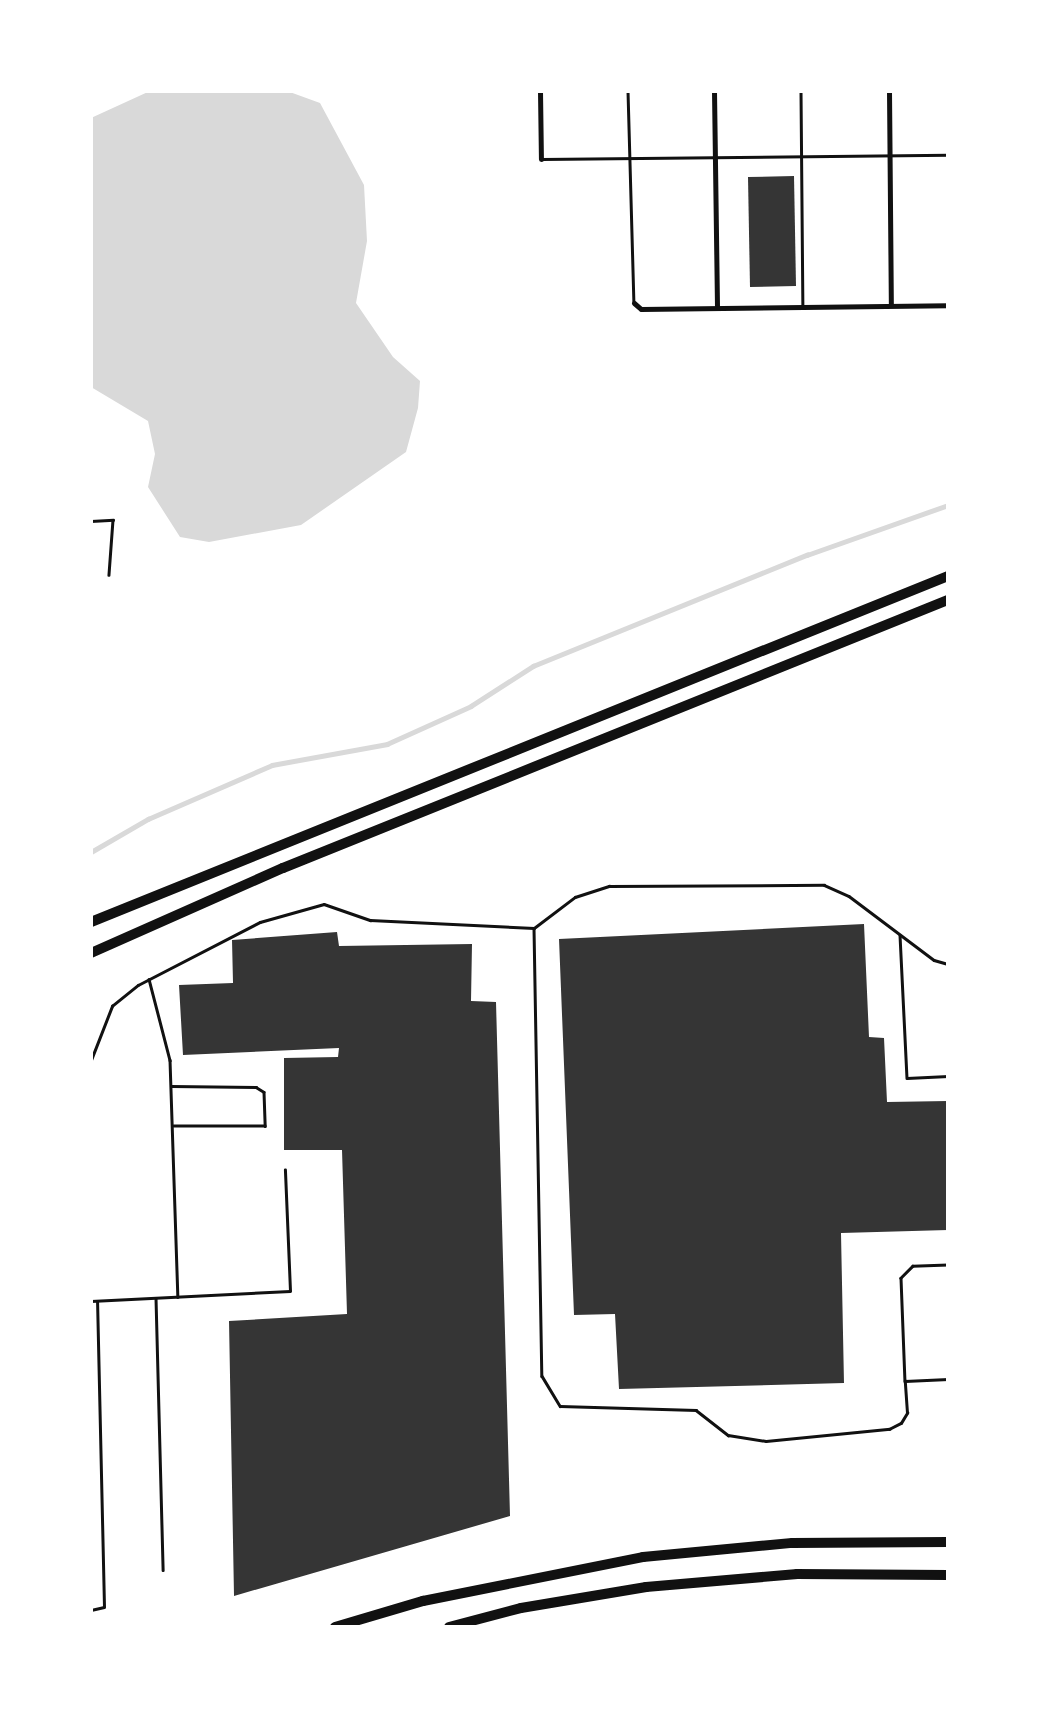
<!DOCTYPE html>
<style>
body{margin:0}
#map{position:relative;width:1039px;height:1718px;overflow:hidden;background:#fff;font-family:"Asap Condensed",sans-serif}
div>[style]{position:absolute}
.water>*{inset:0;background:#d9d9d9}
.stream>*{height:4.5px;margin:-2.25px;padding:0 2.25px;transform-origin:2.25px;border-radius:2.25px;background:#d9d9d9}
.building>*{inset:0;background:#353535}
.service>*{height:2.5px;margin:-1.25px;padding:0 1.25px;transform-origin:1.25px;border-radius:1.25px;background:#111}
.minor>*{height:5px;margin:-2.5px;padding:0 2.5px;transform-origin:2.5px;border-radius:2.5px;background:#111}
.trunk>*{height:10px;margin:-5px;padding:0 5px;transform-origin:5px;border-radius:5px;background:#111}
.motorway>*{height:10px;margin:-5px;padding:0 5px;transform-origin:5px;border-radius:5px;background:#111}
span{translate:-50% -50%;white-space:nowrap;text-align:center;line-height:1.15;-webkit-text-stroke:5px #fff;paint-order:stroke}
.frame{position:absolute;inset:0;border:93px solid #fff;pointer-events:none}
</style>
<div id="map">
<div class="water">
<i style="clip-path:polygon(150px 91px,287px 91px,320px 103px,364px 185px,367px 241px,356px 303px,393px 357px,420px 381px,418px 408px,406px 452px,301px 525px,209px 542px,180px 537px,148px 487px,155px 454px,148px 421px,91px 387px,91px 118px)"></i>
</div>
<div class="stream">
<i style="left:91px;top:852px;width:66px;rotate:-30.1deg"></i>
<i style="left:148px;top:819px;width:135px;rotate:-23.5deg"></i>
<i style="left:272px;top:765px;width:117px;rotate:-10.3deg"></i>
<i style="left:387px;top:744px;width:92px;rotate:-24.3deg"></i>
<i style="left:471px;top:706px;width:74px;rotate:-32.8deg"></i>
<i style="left:533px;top:666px;width:296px;rotate:-22.1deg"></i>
<i style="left:807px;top:555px;width:150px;rotate:-19.5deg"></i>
</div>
<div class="building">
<i style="clip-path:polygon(794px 176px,796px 286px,750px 287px,748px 177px)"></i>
<i style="clip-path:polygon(864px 924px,869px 1037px,884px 1038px,887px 1102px,948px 1101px,948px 1230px,841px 1233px,844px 1383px,619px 1389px,615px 1314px,574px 1315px,559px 939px)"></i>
<i style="clip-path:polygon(337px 932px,339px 946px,472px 944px,471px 1001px,496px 1002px,510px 1516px,234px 1596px,229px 1321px,347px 1314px,342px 1150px,284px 1150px,284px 1058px,338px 1057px,339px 1048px,183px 1055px,179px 985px,233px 983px,232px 940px)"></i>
</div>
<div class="service">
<i style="left:628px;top:91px;width:212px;rotate:88.4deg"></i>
<i style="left:801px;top:91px;width:216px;rotate:89.5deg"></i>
<i style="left:542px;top:159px;width:406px;rotate:-0.6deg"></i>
<i style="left:91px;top:521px;width:22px;rotate:-3deg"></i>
<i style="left:113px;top:520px;width:55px;rotate:94.2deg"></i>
<i style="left:534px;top:928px;width:448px;rotate:89deg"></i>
<i style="left:542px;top:1376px;width:35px;rotate:59deg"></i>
<i style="left:560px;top:1406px;width:136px;rotate:1.7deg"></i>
<i style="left:696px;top:1410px;width:41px;rotate:38deg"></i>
<i style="left:728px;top:1435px;width:38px;rotate:9deg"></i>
<i style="left:766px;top:1441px;width:124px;rotate:-5.6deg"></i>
<i style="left:889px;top:1429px;width:13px;rotate:-27deg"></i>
<i style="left:901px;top:1423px;width:12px;rotate:-59deg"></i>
<i style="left:907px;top:1413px;width:32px;rotate:-94deg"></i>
<i style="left:900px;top:935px;width:143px;rotate:87.2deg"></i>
<i style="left:907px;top:1078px;width:41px;rotate:-2.8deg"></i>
<i style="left:149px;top:979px;width:84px;rotate:75.5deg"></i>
<i style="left:170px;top:1060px;width:237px;rotate:88.1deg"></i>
<i style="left:91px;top:1060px;width:58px;rotate:-68.7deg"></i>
<i style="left:112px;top:1006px;width:33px;rotate:-39deg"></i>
<i style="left:138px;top:985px;width:137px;rotate:-27.3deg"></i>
<i style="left:260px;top:922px;width:66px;rotate:-15.7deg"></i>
<i style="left:324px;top:904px;width:49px;rotate:19.2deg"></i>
<i style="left:370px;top:920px;width:164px;rotate:2.8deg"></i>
<i style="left:534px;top:928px;width:51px;rotate:-37.1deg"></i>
<i style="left:575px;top:897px;width:36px;rotate:-18deg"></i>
<i style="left:609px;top:886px;width:215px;rotate:-0.3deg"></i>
<i style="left:824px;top:885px;width:27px;rotate:24deg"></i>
<i style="left:849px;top:896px;width:106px;rotate:37deg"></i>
<i style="left:934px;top:960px;width:15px;rotate:16deg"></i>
<i style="left:171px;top:1086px;width:85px;rotate:0.7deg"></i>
<i style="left:256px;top:1087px;width:9px;rotate:32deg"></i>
<i style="left:264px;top:1092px;width:34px;rotate:88deg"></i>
<i style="left:265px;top:1126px;width:91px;rotate:180deg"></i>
<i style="left:948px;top:1265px;width:35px;rotate:178deg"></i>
<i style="left:913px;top:1266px;width:17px;rotate:135deg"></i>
<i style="left:901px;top:1278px;width:103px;rotate:87.8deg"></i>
<i style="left:905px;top:1381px;width:43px;rotate:-2.7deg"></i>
<i style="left:156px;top:1298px;width:272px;rotate:88.5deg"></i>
<i style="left:91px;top:1301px;width:199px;rotate:-2.9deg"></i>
<i style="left:290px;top:1291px;width:121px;rotate:-92.4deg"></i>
<i style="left:91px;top:1610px;width:13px;rotate:-13deg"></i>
<i style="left:104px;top:1607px;width:305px;rotate:-91.3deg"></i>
</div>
<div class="minor">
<i style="left:540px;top:91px;width:68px;rotate:89.2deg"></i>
<i style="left:714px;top:91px;width:217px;rotate:89.2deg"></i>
<i style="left:889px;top:91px;width:214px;rotate:89.5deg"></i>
<i style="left:634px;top:303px;width:9px;rotate:41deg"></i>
<i style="left:641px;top:309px;width:307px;rotate:-0.7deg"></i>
</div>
<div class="trunk">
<i style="left:335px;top:1627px;width:92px;rotate:-16.5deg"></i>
<i style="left:423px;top:1601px;width:224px;rotate:-11.3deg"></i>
<i style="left:643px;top:1557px;width:150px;rotate:-5.4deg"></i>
<i style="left:792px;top:1543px;width:156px;rotate:-0.4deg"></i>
<i style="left:449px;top:1627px;width:74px;rotate:-14.8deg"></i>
<i style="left:521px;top:1608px;width:127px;rotate:-9.5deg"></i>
<i style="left:646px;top:1587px;width:152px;rotate:-4.9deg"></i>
<i style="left:797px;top:1574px;width:151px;rotate:0.4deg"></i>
</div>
<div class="motorway">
<i style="left:91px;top:922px;width:924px;rotate:-21.99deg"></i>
<i style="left:91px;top:953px;width:210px;rotate:-23.9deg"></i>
<i style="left:283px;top:868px;width:717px;rotate:-21.95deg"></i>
</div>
<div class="frame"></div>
</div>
